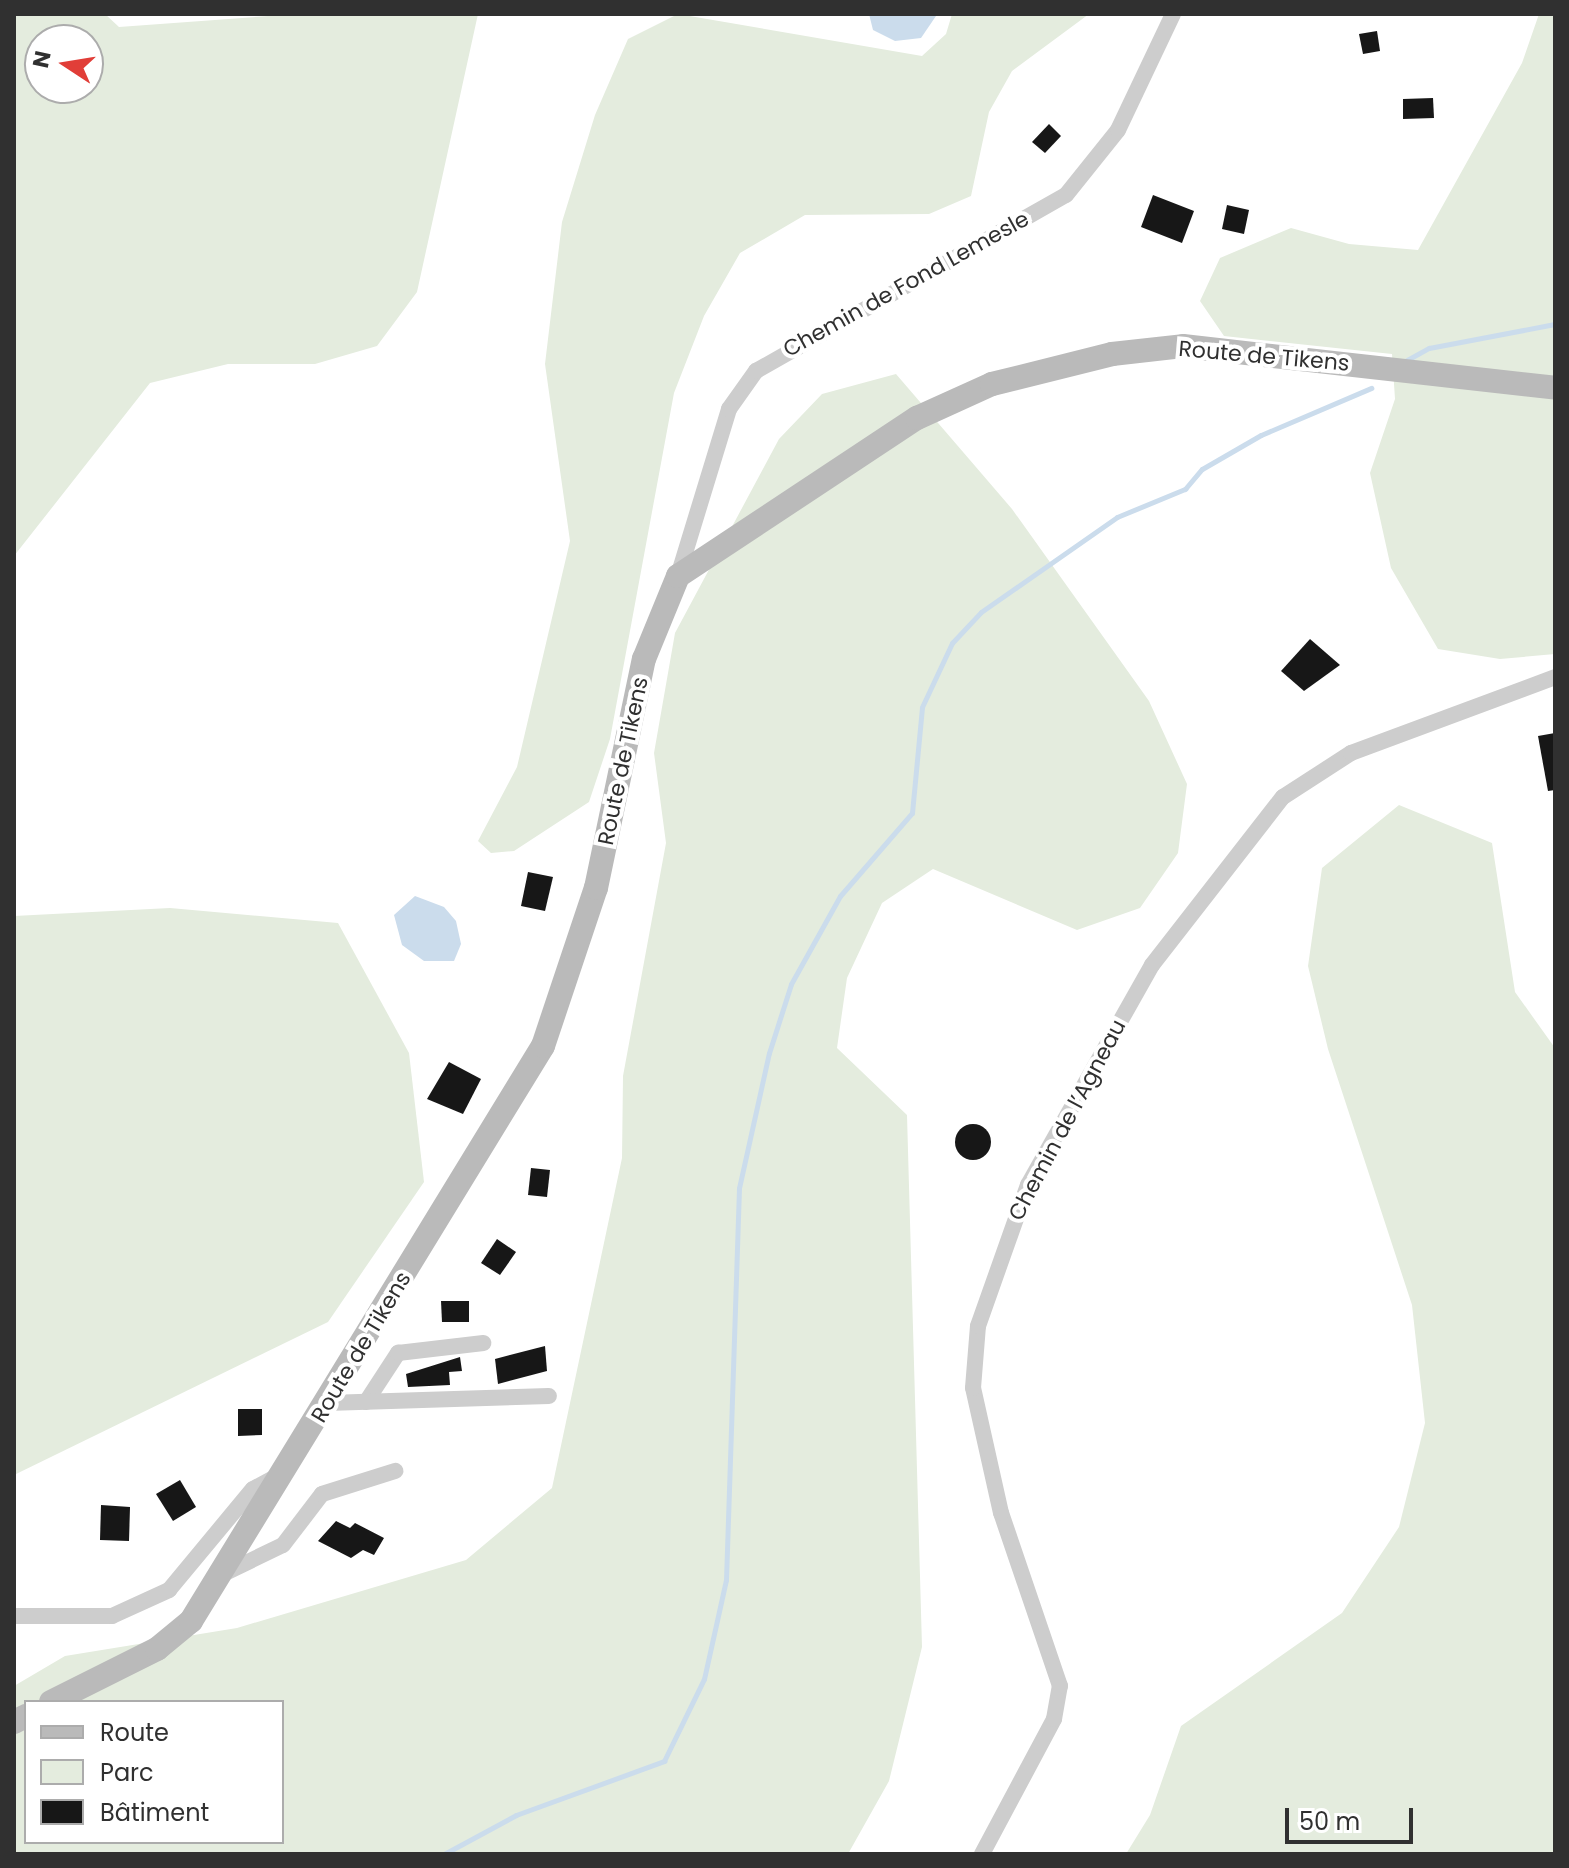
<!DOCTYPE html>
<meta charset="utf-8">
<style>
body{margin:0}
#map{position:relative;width:1569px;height:1868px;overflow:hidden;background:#fff;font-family:Poppins,sans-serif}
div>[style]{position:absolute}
.green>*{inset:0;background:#e4ecde}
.water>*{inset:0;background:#cbdcec}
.stream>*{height:5px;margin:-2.5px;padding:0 2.5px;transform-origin:2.5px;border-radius:2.5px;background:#cbdcec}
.building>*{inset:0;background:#171717}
.round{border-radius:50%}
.street>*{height:16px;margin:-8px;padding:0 8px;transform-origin:8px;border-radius:8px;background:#cdcdcd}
.secondary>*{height:24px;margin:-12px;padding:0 12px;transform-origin:12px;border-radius:12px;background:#bababa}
span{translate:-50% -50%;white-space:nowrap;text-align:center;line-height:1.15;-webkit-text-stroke:8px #fff;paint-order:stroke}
.street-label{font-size:22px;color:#303030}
.frame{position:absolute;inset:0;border:16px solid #303030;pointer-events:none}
.legend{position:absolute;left:24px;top:1700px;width:260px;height:144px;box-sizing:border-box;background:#fff;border:2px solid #acacac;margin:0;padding:10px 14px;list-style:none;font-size:24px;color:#303030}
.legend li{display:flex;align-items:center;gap:16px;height:40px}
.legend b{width:40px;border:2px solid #acacac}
.north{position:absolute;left:24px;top:24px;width:80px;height:80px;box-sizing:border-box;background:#fff;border:2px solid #acacac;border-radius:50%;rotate:282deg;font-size:22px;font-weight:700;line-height:32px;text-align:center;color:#303030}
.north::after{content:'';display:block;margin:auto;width:28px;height:36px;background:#e13e38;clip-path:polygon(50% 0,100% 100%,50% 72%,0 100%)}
.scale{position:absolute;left:1285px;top:1808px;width:128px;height:36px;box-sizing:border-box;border:4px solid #303030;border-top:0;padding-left:10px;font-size:24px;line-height:28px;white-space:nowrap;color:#303030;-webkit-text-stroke:6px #fff;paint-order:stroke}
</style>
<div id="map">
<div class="green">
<i style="clip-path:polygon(evenodd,14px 14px,105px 14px,119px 27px,296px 14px,478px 14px,417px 292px,377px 346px,315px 364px,228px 364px,150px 383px,14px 556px,14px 14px,40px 40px,88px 40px,88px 88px,40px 88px,40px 40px)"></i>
<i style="clip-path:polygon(678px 14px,922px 56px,946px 34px,952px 14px,1089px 14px,1012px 71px,989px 112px,971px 196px,929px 214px,805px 215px,740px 253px,704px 316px,674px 393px,610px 739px,589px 802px,514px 851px,491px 853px,478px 841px,517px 767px,570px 541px,545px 364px,562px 222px,595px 115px,628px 39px)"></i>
<i style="clip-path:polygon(1539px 14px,1555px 14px,1555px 654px,1500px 659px,1438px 649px,1391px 568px,1370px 473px,1395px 399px,1392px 354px,1224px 336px,1200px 301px,1220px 258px,1291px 228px,1349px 244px,1418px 250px,1522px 63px)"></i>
<i style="clip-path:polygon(evenodd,896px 374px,1012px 509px,1149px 701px,1187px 784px,1178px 853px,1140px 908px,1077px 930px,933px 869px,882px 903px,847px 978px,837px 1048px,907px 1115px,922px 1647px,889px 1781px,848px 1854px,14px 1854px,14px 1686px,65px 1656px,237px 1628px,466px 1560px,552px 1488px,622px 1158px,623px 1076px,666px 843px,654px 753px,675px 633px,779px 439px,822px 394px,896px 374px,26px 1702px,282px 1702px,282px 1842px,26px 1842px,26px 1702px)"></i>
<i style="clip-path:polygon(1399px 805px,1492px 843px,1515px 992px,1555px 1048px,1555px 1854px,1126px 1854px,1150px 1815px,1181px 1726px,1342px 1613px,1399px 1527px,1425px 1423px,1412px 1305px,1328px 1049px,1308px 966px,1322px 868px)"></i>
<i style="clip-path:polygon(170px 908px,338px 923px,409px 1053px,424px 1182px,328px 1322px,14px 1475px,14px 916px)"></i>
</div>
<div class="water">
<i style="clip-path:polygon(869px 14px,936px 14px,936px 16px,921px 38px,895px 41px,873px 30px)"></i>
<i style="clip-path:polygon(415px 896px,444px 907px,456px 921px,461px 944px,454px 961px,424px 961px,402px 945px,394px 915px)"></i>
</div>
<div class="stream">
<i style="left:1407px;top:360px;width:25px;rotate:-29deg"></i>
<i style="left:1429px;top:348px;width:128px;rotate:-10.8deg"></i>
<i style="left:444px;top:1854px;width:82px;rotate:-28.4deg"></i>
<i style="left:516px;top:1815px;width:158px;rotate:-20deg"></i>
<i style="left:664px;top:1761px;width:91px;rotate:-64deg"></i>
<i style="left:704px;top:1679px;width:101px;rotate:-77.5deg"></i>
<i style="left:726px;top:1580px;width:392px;rotate:-88.1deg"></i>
<i style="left:739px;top:1188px;width:138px;rotate:-77.5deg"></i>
<i style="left:769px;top:1053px;width:72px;rotate:-72.3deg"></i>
<i style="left:791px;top:984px;width:101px;rotate:-60.9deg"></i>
<i style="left:840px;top:896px;width:110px;rotate:-49.1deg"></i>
<i style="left:912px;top:813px;width:106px;rotate:-84.6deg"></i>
<i style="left:922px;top:707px;width:71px;rotate:-64.9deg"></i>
<i style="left:952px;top:643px;width:42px;rotate:-46.9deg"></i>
<i style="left:981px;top:612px;width:166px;rotate:-34.9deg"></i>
<i style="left:1117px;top:517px;width:74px;rotate:-22.4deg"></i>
<i style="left:1185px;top:489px;width:26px;rotate:-50deg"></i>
<i style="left:1202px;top:469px;width:68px;rotate:-30deg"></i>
<i style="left:1261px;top:435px;width:120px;rotate:-23.1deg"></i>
</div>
<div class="building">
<i style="clip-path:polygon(1377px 31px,1380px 51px,1363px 54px,1359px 34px)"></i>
<i style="clip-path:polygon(1433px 98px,1434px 118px,1403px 119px,1403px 99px)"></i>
<i style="clip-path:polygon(1049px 124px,1061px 136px,1045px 153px,1032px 142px)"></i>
<i style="clip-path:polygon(1153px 195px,1194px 211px,1182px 243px,1141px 227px)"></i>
<i style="clip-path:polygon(1227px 205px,1249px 210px,1244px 234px,1222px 229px)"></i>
<i style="clip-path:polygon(1310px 639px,1340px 665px,1304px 691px,1281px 671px)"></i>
<i style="clip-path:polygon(1555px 733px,1555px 790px,1548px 791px,1538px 736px)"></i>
<i style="clip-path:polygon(528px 872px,553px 877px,545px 911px,521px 906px)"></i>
<i style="clip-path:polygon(449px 1062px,481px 1079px,463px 1114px,427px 1099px)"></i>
<i class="round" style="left:955px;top:1124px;width:36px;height:36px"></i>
<i style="clip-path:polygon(531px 1168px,550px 1170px,547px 1197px,528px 1195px)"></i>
<i style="clip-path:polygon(497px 1239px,516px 1252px,500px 1275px,481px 1263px)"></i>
<i style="clip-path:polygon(441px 1301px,469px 1301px,469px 1322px,442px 1322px)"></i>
<i style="clip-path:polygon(545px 1346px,547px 1371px,498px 1384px,495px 1359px)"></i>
<i style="clip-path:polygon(460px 1357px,462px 1371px,449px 1372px,450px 1385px,408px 1387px,406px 1374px)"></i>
<i style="clip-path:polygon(238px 1409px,262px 1409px,262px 1435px,238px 1436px)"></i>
<i style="clip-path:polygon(180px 1480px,196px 1507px,173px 1521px,156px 1494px)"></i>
<i style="clip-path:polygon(101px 1505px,130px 1507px,129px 1541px,100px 1540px)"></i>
<i style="clip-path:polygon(336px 1521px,350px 1528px,355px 1523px,384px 1538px,374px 1555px,363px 1550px,351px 1558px,318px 1541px)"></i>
</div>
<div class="street">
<i style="left:678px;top:576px;width:175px;rotate:-73deg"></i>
<i style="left:729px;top:409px;width:47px;rotate:-54.6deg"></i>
<i style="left:756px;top:371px;width:356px;rotate:-29.6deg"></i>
<i style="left:1066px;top:195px;width:83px;rotate:-51.3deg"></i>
<i style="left:1118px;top:130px;width:128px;rotate:-64.6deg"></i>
<i style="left:366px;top:1402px;width:59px;rotate:-56.9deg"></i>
<i style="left:398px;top:1353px;width:86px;rotate:-6.7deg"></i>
<i style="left:327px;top:1403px;width:222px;rotate:-1.8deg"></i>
<i style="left:225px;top:1573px;width:64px;rotate:-25.8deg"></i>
<i style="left:283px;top:1545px;width:64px;rotate:-52.6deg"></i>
<i style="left:322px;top:1494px;width:77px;rotate:-17.5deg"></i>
<i style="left:14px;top:1616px;width:98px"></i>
<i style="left:112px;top:1616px;width:63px;rotate:-24.5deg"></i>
<i style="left:169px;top:1590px;width:131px;rotate:-50.3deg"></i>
<i style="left:253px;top:1489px;width:30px;rotate:-28deg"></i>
<i style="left:982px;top:1854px;width:153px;rotate:-61.9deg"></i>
<i style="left:1054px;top:1719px;width:34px;rotate:-80deg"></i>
<i style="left:1060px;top:1686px;width:183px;rotate:-108.8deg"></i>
<i style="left:1001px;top:1513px;width:128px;rotate:-102.6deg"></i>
<i style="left:973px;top:1388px;width:62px;rotate:-85.4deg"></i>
<i style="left:978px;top:1326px;width:150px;rotate:-70.5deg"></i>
<i style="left:1028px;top:1185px;width:253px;rotate:-60.6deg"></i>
<i style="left:1152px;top:965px;width:213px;rotate:-52.1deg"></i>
<i style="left:1283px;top:797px;width:81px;rotate:-32.9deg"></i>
<i style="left:1351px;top:753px;width:218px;rotate:-20.4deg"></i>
</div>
<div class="secondary">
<i style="left:51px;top:1702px;width:119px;rotate:-26.6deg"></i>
<i style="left:157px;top:1649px;width:44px;rotate:-39.5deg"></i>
<i style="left:191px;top:1621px;width:674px;rotate:-58.53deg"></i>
<i style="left:543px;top:1046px;width:167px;rotate:-71.5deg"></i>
<i style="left:596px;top:888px;width:234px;rotate:-78.2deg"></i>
<i style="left:644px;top:659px;width:90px;rotate:-67.7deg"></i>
<i style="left:678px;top:576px;width:287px;rotate:-33.5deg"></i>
<i style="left:917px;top:418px;width:82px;rotate:-24.4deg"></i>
<i style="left:992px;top:384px;width:124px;rotate:-14deg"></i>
<i style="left:1112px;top:354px;width:71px;rotate:-6.4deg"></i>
<i style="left:1183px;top:346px;width:374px;rotate:6.4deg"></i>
<i style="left:14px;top:1722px;width:13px;rotate:-27deg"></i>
</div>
<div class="street-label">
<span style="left:906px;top:284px;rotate:-29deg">Chemin de Fond Lemesle</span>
<span style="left:1264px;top:356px;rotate:5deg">Route de Tikens</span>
<span style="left:623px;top:761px;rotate:-78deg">Route de Tikens</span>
<span style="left:1067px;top:1120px;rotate:-62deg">Chemin de l’Agneau</span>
<span style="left:361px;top:1347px;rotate:-59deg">Route de Tikens</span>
</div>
<div class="frame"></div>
<ul class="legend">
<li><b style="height:10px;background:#bababa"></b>Route</li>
<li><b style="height:22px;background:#e4ecde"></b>Parc</li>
<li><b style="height:22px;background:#171717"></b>Bâtiment</li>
</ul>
<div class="north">N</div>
<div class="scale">50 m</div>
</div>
